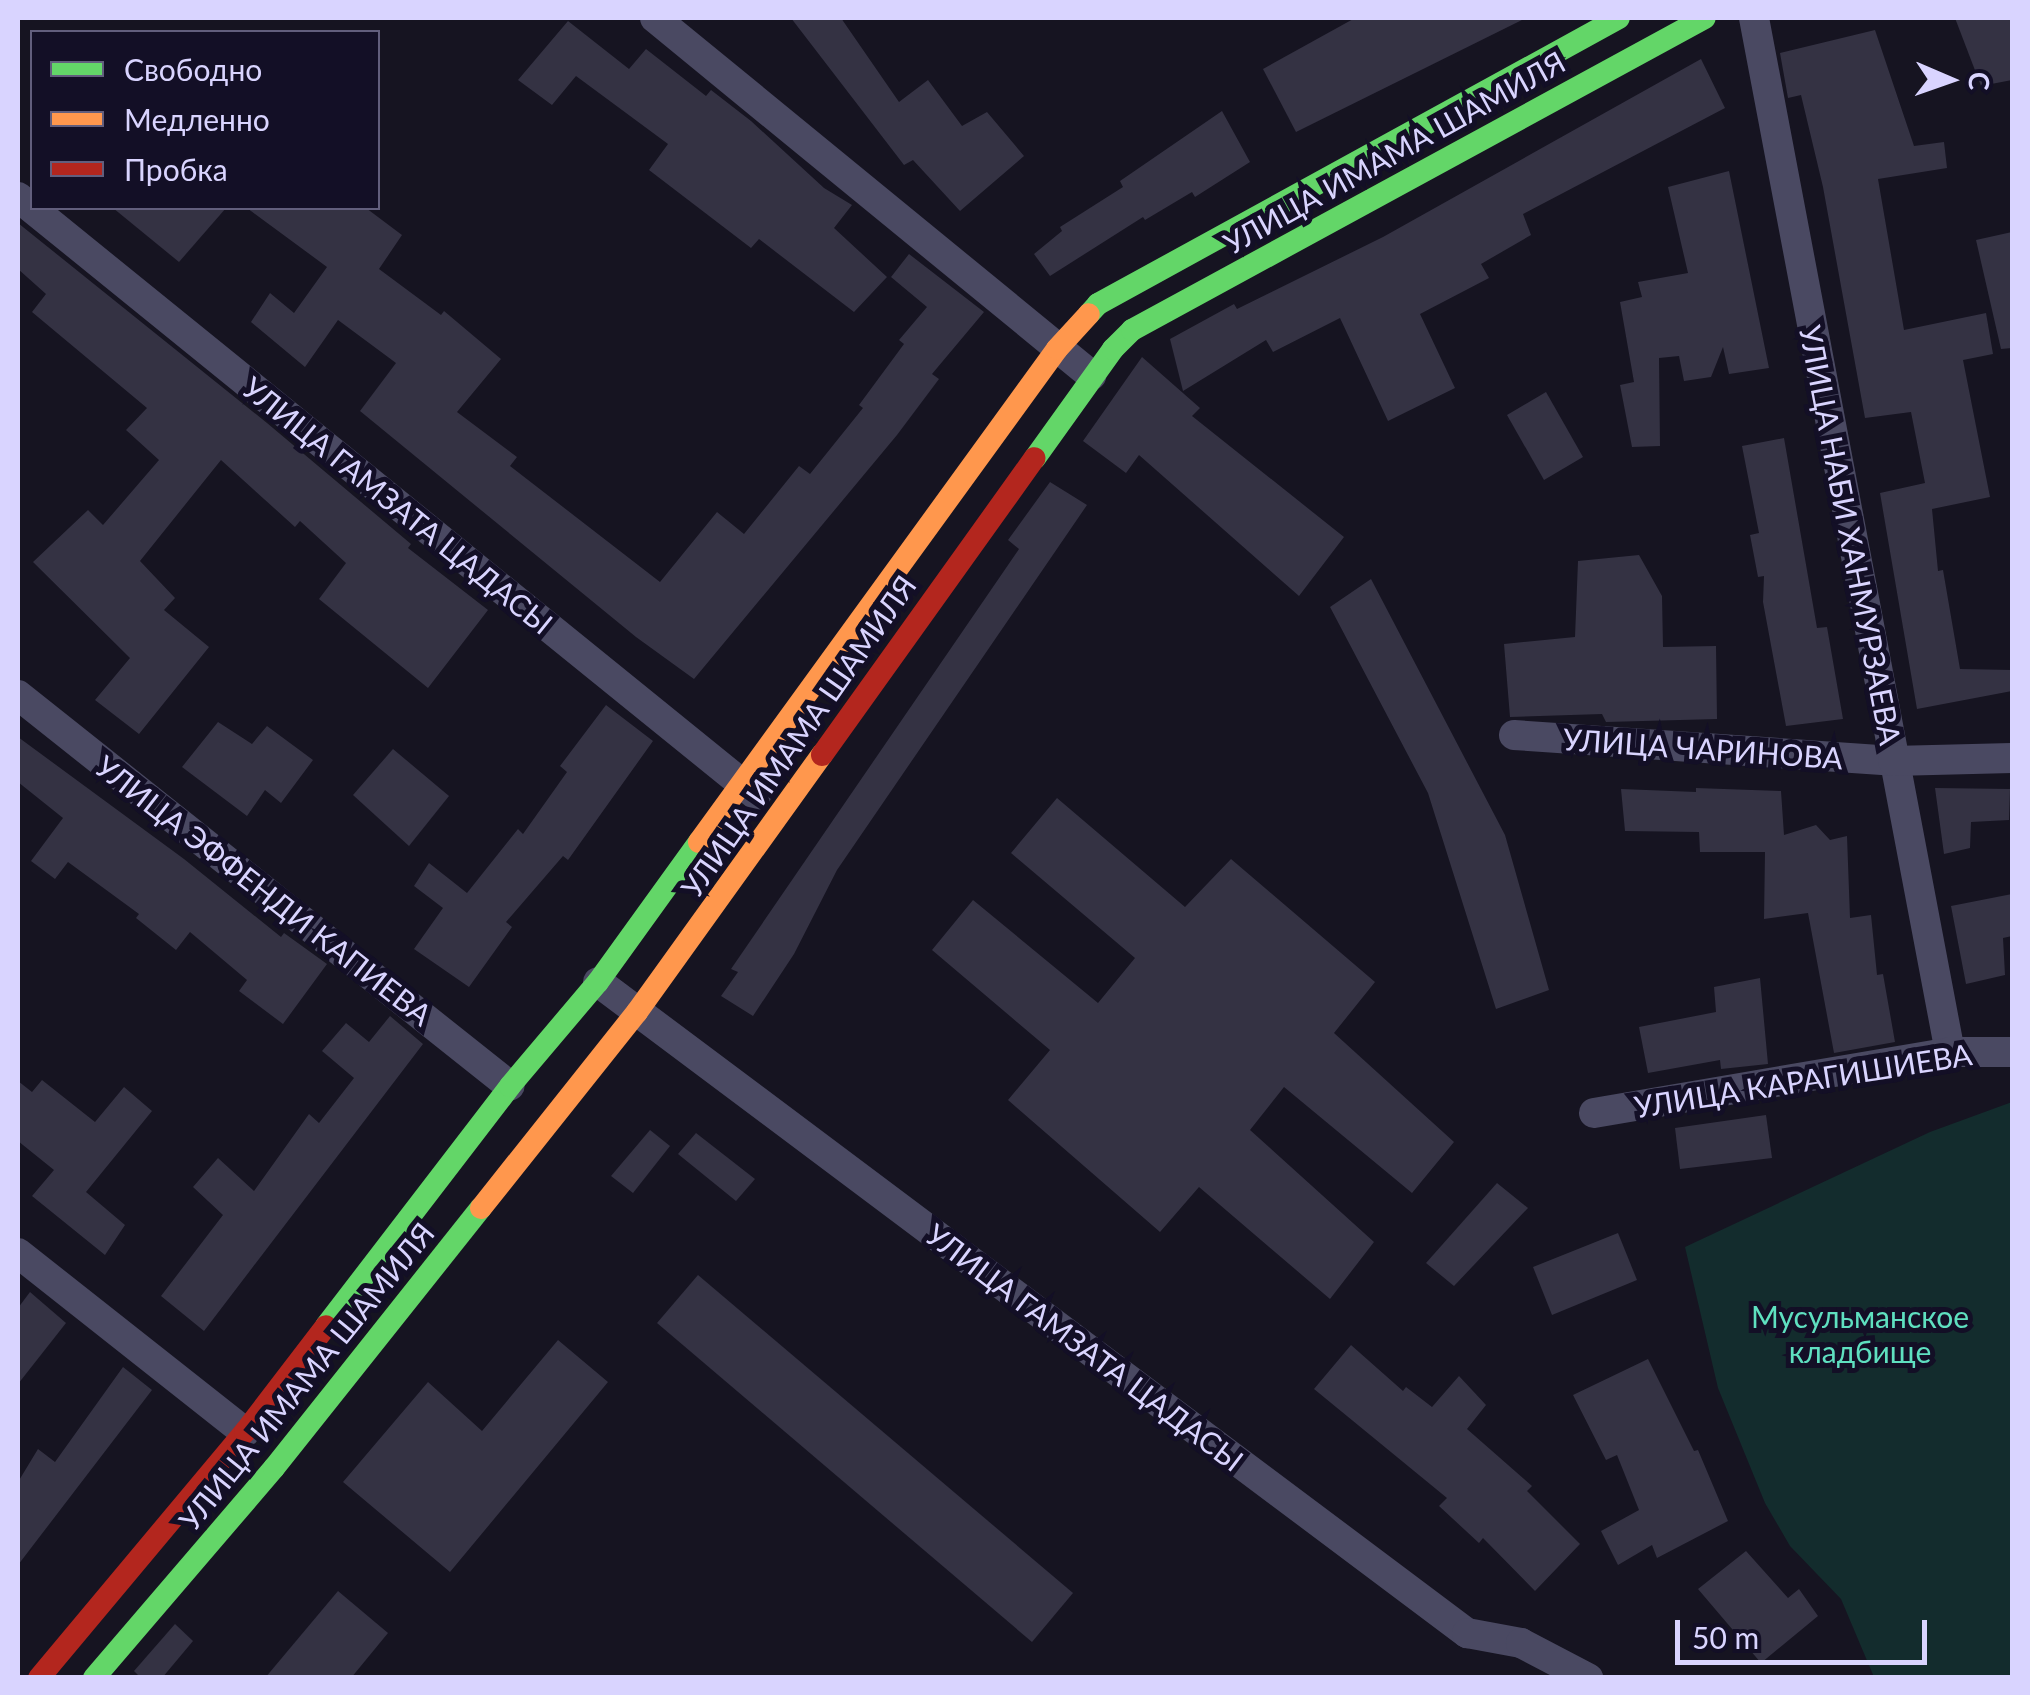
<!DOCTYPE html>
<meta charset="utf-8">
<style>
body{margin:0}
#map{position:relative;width:2030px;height:1695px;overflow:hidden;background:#161421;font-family:Lato,sans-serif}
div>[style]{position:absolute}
.green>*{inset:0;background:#132c2d}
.building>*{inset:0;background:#343243}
.street>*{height:30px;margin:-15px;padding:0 15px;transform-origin:15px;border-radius:15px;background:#4a4962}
.fast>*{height:22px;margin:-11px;padding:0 11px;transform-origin:11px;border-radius:11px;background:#63d668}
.slow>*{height:22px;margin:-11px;padding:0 11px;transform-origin:11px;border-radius:11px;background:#ff974d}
.jam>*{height:22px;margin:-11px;padding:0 11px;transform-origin:11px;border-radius:11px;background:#b3261e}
span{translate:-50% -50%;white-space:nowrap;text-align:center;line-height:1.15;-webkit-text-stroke:10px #130f26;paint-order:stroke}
.street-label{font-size:30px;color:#d9d4ff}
.park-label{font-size:30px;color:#5fe0c0}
.frame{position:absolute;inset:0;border:20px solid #d9d4ff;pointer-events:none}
.legend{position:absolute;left:30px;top:30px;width:350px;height:180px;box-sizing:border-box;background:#130f26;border:2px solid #625e7d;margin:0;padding:12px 18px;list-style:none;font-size:30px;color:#d9d4ff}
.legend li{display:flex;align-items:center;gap:20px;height:50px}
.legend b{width:50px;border:2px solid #625e7d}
.north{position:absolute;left:1900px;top:30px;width:100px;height:100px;-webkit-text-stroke:8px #130f26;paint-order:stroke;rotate:92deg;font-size:28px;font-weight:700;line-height:40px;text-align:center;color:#d9d4ff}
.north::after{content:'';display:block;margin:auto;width:35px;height:45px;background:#d9d4ff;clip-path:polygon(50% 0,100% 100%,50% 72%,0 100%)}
.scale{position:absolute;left:1675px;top:1620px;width:252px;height:45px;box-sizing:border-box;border:5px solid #d9d4ff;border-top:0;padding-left:12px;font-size:30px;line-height:35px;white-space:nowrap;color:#d9d4ff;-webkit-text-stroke:8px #130f26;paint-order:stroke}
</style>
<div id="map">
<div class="green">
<i style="clip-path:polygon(2012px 1102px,2012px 1677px,1874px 1677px,1841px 1599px,1790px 1546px,1765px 1503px,1718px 1388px,1685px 1247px,1930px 1132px)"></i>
</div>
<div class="building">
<i style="clip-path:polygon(791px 18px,841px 18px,899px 102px,928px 80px,962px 126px,987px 112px,1024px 156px,960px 211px,913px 160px,904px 165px)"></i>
<i style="clip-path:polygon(1355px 18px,1526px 18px,1296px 132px,1263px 69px)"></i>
<i style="clip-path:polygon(1955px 18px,2012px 18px,2012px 80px,1981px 86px)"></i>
<i style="clip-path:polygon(568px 21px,629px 69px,646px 49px,706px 96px,711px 90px,751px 121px,824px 188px,852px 205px,834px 228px,887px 277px,854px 312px,759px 239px,751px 248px,649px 170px,668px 144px,576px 76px,552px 105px,518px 80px)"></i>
<i style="clip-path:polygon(1875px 30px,1914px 146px,1944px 142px,1947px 168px,1878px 179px,1904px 330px,1986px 313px,1993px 354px,1963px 360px,1990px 497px,1932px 509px,1938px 571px,1943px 570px,1960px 669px,2012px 670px,2012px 691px,1917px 709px,1880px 493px,1925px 483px,1911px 412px,1865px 418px,1823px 187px,1801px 95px,1788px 98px,1780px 53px)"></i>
<i style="clip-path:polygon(1701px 59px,1725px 108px,1523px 214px,1531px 235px,1481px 264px,1489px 278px,1420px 314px,1455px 388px,1388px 421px,1340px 318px,1273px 352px,1266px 340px,1183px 391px,1170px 339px,1234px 304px,1237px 309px,1383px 237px)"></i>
<i style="clip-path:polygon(1222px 111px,1250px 162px,1195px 197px,1192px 192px,1145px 220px,1143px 217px,1050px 276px,1034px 254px,1062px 231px,1060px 227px,1123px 187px,1120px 181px)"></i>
<i style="clip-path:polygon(1729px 171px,1769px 368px,1729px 374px,1723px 347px,1711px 377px,1684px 381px,1679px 356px,1659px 358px,1660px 446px,1632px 447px,1620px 385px,1634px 382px,1620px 302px,1642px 297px,1638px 282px,1688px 273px,1668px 187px)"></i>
<i style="clip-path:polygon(113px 208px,226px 208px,179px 262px)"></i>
<i style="clip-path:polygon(247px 208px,366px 208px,402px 235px,379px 269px,441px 315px,444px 311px,501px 359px,457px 412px,517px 457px,510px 466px,660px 582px,717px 512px,744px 534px,799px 466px,810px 474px,863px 408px,859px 405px,904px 344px,899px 340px,927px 307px,891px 277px,909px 254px,984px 312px,932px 374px,939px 379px,897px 435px,694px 679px,636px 637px,360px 411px,396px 363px,338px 320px,305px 367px,251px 322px,270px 293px,294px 313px,327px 267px)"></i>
<i style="clip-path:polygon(18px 223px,267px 423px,411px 544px,408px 548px,488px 610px,428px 688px,319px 599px,346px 563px,300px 521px,295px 527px,221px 460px,140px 561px,175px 598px,164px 610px,209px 647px,139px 734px,95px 700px,130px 658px,33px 562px,88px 510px,103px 525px,159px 460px,126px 430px,147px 408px,32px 312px,46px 294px,18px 269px)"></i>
<i style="clip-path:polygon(2012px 232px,2012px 348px,2001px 349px,1976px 240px)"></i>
<i style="clip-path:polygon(1142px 357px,1200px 408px,1192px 416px,1344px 537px,1299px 596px,1139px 455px,1126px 473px,1083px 441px)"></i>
<i style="clip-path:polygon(1546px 392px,1583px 457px,1544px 480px,1507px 415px)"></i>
<i style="clip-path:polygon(1784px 438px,1817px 628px,1827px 627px,1843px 719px,1786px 726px,1763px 602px,1764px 576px,1758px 577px,1750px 535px,1759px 533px,1742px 446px)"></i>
<i style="clip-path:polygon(1050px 482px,1087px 505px,837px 870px,794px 954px,753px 1016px,721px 996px,738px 972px,731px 969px,1019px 549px,1008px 540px)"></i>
<i style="clip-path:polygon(1639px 555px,1662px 596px,1663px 647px,1716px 646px,1717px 719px,1606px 722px,1602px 714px,1510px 717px,1504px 644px,1575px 637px,1578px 561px)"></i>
<i style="clip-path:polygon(1371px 579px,1505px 835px,1549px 990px,1496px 1009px,1428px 793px,1330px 607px)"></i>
<i style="clip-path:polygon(606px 705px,653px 741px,568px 860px,563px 856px,506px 922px,512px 927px,469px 987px,414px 949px,443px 908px,414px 886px,429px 863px,467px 893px,518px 829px,523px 834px,567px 772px,560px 766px)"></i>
<i style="clip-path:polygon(218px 722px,252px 744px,267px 726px,313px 760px,281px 803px,265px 790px,247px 816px,182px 767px)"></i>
<i style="clip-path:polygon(18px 737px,184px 859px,281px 937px,284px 933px,327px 964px,283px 1024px,239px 991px,247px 980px,190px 932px,176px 950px,136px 918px,139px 914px,68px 862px,55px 879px,31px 861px,63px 818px,18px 782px)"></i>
<i style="clip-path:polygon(393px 749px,449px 796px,409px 846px,353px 795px)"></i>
<i style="clip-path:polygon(1696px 788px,1781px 791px,1784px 835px,1816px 825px,1830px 840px,1847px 836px,1850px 918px,1871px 915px,1877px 975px,1883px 974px,1895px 1042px,1834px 1053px,1808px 913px,1764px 919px,1765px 852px,1700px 852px,1699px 832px,1625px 831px,1621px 789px,1696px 792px)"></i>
<i style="clip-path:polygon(1935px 788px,2010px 789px,2009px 820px,1971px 822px,1970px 848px,1944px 854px)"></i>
<i style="clip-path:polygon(1057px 798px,1185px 907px,1231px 859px,1375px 982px,1334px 1033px,1454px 1142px,1412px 1193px,1284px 1087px,1250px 1130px,1374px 1242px,1330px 1299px,1199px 1187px,1160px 1232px,1008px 1100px,1050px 1050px,932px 950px,973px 900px,1098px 1003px,1135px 958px,1011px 853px)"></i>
<i style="clip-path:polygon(2012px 894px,2012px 936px,2003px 938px,2005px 975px,1966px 984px,1951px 906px)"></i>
<i style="clip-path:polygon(1760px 978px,1768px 1064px,1721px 1069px,1720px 1060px,1648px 1073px,1639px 1027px,1716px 1012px,1714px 987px)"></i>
<i style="clip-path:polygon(390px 1016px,423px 1044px,204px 1331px,161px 1296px,223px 1215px,193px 1187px,218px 1158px,254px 1191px,309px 1114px,319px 1123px,354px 1078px,322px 1051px,346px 1023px,369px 1042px)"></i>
<i style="clip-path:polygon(42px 1080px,95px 1122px,124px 1087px,152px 1111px,86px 1192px,125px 1225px,105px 1255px,32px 1196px,54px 1170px,18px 1141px,18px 1081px,32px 1092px)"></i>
<i style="clip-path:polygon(1766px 1115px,1772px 1158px,1680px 1169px,1675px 1128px)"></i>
<i style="clip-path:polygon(650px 1130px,670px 1146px,633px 1193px,611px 1176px)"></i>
<i style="clip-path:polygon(696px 1133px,755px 1179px,736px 1201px,678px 1154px)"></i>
<i style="clip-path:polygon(1497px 1183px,1528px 1208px,1454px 1286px,1426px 1263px)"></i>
<i style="clip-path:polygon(1618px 1233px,1637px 1280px,1552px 1315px,1533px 1267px)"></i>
<i style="clip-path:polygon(698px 1275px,1073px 1593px,1032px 1642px,657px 1323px)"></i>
<i style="clip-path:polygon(30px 1292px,66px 1323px,18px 1384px,18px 1308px)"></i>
<i style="clip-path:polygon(558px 1340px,608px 1382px,450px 1572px,343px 1482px,428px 1382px,482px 1431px)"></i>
<i style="clip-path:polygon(1351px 1345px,1403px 1391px,1406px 1387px,1432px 1407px,1459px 1376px,1486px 1405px,1467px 1429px,1532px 1486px,1527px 1491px,1580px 1544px,1535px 1591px,1483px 1538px,1479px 1543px,1439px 1506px,1447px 1498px,1314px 1389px)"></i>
<i style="clip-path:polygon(1648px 1359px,1694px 1451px,1698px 1450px,1728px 1521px,1657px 1558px,1652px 1545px,1618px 1565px,1601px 1531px,1639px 1510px,1617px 1455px,1606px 1460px,1573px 1395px)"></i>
<i style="clip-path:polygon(123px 1367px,152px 1390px,18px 1565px,18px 1482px,38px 1449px,55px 1462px)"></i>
<i style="clip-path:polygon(1746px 1551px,1788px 1598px,1799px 1589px,1818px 1616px,1761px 1663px,1698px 1589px)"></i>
<i style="clip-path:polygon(338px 1591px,388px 1633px,351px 1678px,265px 1678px)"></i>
<i style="clip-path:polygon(175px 1624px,193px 1641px,162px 1678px,141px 1678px,134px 1671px)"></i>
</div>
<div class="street">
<i style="left:655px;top:18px;width:564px;rotate:39.31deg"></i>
<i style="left:1754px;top:18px;width:1052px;rotate:79.27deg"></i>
<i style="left:18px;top:197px;width:950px;rotate:39.02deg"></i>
<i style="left:18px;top:695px;width:628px;rotate:38.47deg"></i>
<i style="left:1514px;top:735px;width:380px;rotate:3.9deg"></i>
<i style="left:1893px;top:761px;width:119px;rotate:-1.4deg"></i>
<i style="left:598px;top:982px;width:1086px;rotate:36.84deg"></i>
<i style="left:1467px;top:1633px;width:55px;rotate:10.5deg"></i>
<i style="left:1521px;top:1643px;width:76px;rotate:27.6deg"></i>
<i style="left:1594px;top:1113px;width:361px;rotate:-9.7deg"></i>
<i style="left:1950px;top:1052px;width:62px"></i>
<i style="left:18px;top:1253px;width:289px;rotate:38.3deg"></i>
</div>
<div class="fast">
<i style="left:1089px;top:314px;width:13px;rotate:-48deg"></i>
<i style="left:1098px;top:304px;width:594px;rotate:-28.76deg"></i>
<i style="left:1035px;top:458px;width:134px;rotate:-54.4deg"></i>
<i style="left:1113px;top:349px;width:27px;rotate:-45deg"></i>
<i style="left:1132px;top:330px;width:652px;rotate:-28.57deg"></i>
<i style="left:326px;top:1326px;width:302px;rotate:-52.5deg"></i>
<i style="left:510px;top:1086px;width:136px;rotate:-49.8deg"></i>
<i style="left:598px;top:982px;width:173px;rotate:-54.2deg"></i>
<i style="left:94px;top:1678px;width:277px;rotate:-49.4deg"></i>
<i style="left:274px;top:1468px;width:332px;rotate:-51.5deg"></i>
</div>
<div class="slow">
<i style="left:699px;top:842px;width:609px;rotate:-54.01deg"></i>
<i style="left:1057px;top:349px;width:47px;rotate:-47.6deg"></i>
<i style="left:481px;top:1208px;width:251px;rotate:-51.5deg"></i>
<i style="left:637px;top:1012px;width:317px;rotate:-54.3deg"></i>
</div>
<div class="jam">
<i style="left:822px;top:755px;width:365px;rotate:-54.4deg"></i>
<i style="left:39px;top:1678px;width:321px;rotate:-50.1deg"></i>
<i style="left:245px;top:1432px;width:133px;rotate:-52.6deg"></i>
</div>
<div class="street-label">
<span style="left:1394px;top:152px;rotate:-29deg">УЛИЦА ИМАМА ШАМИЛЯ</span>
<span style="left:398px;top:505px;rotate:39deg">УЛИЦА ГАМЗАТА ЦАДАСЫ</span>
<span style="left:1851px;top:535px;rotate:79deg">УЛИЦА НАБИ ХАНМУРЗАЕВА</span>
<span style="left:798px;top:736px;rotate:-55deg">УЛИЦА ИМАМА ШАМИЛЯ</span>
<span style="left:1703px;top:748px;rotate:4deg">УЛИЦА ЧАРИНОВА</span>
<span style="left:264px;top:890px;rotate:38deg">УЛИЦА ЭФФЕНДИ КАПИЕВА</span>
<span style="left:1803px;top:1080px;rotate:-9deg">УЛИЦА КАРАГИШИЕВА</span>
<span style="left:1085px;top:1347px;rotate:37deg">УЛИЦА ГАМЗАТА ЦАДАСЫ</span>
<span style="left:306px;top:1376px;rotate:-51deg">УЛИЦА ИМАМА ШАМИЛЯ</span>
</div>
<div class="park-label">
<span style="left:1860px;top:1333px">Мусульманское<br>кладбище</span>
</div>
<div class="frame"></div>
<ul class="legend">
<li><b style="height:12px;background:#63d668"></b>Свободно</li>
<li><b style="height:12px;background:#ff974d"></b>Медленно</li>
<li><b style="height:12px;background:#b3261e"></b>Пробка</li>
</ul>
<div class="north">С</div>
<div class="scale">50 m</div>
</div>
